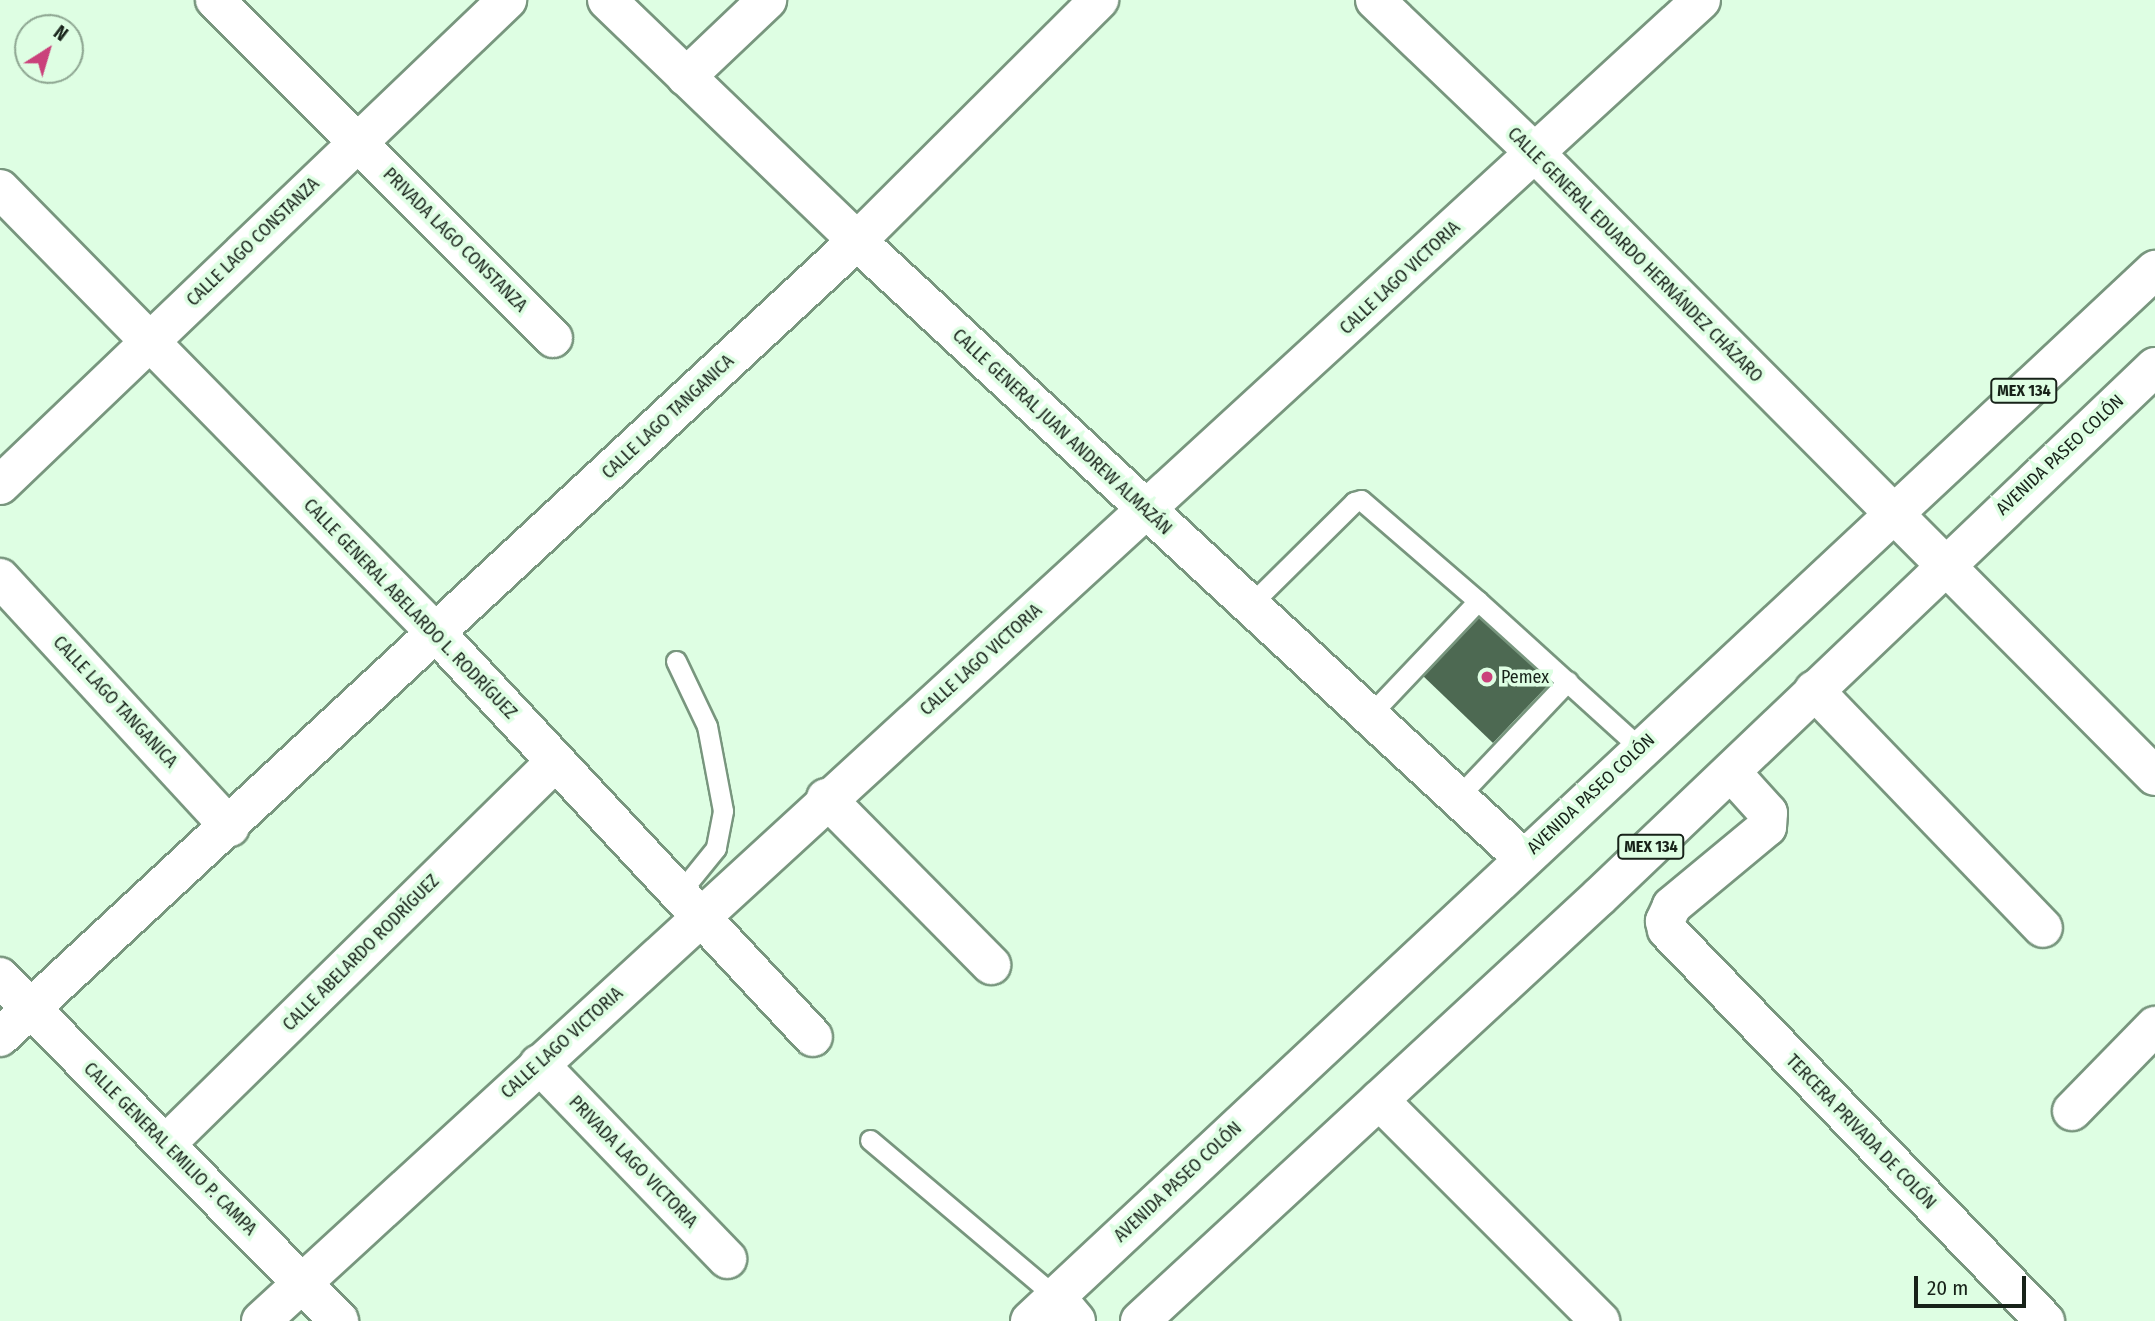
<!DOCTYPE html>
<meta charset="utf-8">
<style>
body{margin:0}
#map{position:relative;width:2155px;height:1321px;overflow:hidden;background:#defee3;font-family:"Fira Sans Condensed",sans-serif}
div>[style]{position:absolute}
.building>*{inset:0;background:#4d6952}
.roads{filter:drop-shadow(2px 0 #78967e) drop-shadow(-2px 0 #78967e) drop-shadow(0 2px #78967e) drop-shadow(0 -2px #78967e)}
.lane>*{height:19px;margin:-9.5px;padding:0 9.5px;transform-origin:9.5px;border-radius:9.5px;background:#fff}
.street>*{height:38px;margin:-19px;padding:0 19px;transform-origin:19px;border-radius:19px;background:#fff}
.secondary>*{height:38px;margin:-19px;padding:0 19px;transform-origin:19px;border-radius:19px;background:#fff}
.primary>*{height:38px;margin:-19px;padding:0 19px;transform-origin:19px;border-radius:19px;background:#fff}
.dots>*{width:19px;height:19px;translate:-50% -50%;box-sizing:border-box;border:4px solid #defee3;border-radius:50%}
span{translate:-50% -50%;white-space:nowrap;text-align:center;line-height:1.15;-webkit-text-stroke:7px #defee3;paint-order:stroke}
.shield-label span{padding:2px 5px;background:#defee3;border:2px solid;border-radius:5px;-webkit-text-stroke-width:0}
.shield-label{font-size:16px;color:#172219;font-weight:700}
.street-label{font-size:18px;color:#172219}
.poi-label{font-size:18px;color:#172219}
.left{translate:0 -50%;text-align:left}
.north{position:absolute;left:14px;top:14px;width:70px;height:70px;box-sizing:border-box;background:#defee3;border:2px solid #8ea692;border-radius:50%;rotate:37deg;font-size:19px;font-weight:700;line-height:28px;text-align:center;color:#172219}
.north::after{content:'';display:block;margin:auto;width:24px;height:32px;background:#ca417b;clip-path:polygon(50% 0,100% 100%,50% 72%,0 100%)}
.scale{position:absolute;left:1914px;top:1276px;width:112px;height:32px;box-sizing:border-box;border:4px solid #172219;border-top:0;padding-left:9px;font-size:21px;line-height:24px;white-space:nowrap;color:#172219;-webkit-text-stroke:5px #defee3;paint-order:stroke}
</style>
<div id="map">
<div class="building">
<i style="clip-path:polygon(1480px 611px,1553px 680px,1493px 743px,1421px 674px)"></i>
</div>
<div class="roads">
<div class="lane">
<i style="left:1478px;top:601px;width:219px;rotate:42.2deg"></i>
<i style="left:1249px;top:606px;width:148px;rotate:-44.7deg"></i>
<i style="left:1354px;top:502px;width:7px;rotate:-16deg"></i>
<i style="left:1361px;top:500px;width:155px;rotate:40.8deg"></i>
<i style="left:1478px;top:601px;width:158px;rotate:133.5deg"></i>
<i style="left:676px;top:661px;width:72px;rotate:64.5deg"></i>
<i style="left:707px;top:726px;width:86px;rotate:79.3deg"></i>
<i style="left:723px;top:811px;width:38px;rotate:101deg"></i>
<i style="left:716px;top:848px;width:60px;rotate:129deg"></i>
<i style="left:1457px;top:798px;width:161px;rotate:-46.5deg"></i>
<i style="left:870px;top:1140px;width:243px;rotate:40.2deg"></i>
</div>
<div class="street">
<i style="left:215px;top:0;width:478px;rotate:45deg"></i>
<i style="left:607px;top:0;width:347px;rotate:43.9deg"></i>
<i style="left:857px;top:241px;width:908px;rotate:42.81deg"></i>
<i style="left:686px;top:77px;width:112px;rotate:-43.5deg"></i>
<i style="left:0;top:189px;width:624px;rotate:45.52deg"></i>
<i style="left:437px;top:634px;width:551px;rotate:46.99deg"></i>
<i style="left:0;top:485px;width:702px;rotate:-43.73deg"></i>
<i style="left:0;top:578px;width:339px;rotate:47.3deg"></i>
<i style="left:1814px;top:690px;width:330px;rotate:46.1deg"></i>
<i style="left:1731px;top:772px;width:55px;rotate:47.9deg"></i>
<i style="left:1768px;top:813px;width:14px;rotate:94deg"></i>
<i style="left:1767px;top:827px;width:124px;rotate:140.3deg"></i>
<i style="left:1672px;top:906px;width:17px;rotate:115deg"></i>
<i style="left:1665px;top:921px;width:9px;rotate:77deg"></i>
<i style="left:1667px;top:930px;width:544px;rotate:45.97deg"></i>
<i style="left:826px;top:798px;width:235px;rotate:45.3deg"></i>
<i style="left:0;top:977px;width:483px;rotate:45.4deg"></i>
<i style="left:0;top:1037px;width:1170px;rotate:-42.89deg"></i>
<i style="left:857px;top:241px;width:342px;rotate:-44.9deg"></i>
<i style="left:539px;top:1064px;width:271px;rotate:46deg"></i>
<i style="left:1379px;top:1100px;width:313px;rotate:45deg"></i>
<i style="left:2072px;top:1111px;width:119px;rotate:-45.7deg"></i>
<i style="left:166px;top:1144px;width:545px;rotate:-44.48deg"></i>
<i style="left:1056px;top:1297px;width:31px;rotate:50deg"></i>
<i style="left:261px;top:1321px;width:1954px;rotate:-42.53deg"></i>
</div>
<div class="secondary">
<i style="left:1375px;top:0;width:221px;rotate:43.7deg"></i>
<i style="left:1535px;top:153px;width:879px;rotate:45.14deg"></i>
</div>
<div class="primary">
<i style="left:1030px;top:1321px;width:1540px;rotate:-43.05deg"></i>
<i style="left:1140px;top:1321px;width:625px;rotate:-42.73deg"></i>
<i style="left:1599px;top:897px;width:768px;rotate:-43.63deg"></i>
</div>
</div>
<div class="dots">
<i style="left:1487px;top:677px;background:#ca417b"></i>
</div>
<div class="shield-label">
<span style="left:2024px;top:391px">MEX 134</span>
<span style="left:1651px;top:847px">MEX 134</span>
</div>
<div class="street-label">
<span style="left:455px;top:240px;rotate:45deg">PRIVADA LAGO CONSTANZA</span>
<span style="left:253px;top:242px;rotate:-44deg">CALLE LAGO CONSTANZA</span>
<span style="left:1635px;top:255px;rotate:45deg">CALLE GENERAL EDUARDO HERNÁNDEZ CHÁZARO</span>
<span style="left:1400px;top:278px;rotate:-43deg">CALLE LAGO VICTORIA</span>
<span style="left:668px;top:417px;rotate:-43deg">CALLE LAGO TANGANICA</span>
<span style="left:1062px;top:432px;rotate:43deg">CALLE GENERAL JUAN ANDREW ALMAZÁN</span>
<span style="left:2060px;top:455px;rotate:-43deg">AVENIDA PASEO COLÓN</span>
<span style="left:410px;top:609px;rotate:46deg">CALLE GENERAL ABELARDO L. RODRÍGUEZ</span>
<span style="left:981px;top:660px;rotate:-42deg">CALLE LAGO VICTORIA</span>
<span style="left:115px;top:702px;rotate:47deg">CALLE LAGO TANGANICA</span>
<span style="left:1591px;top:794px;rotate:-43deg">AVENIDA PASEO COLÓN</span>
<span style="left:361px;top:953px;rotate:-45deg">CALLE ABELARDO RODRÍGUEZ</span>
<span style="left:562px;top:1043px;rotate:-42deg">CALLE LAGO VICTORIA</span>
<span style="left:1861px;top:1132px;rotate:46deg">TERCERA PRIVADA DE COLÓN</span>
<span style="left:170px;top:1149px;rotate:45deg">CALLE GENERAL EMILIO P. CAMPA</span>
<span style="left:633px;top:1162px;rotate:46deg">PRIVADA LAGO VICTORIA</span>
<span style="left:1178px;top:1182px;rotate:-43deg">AVENIDA PASEO COLÓN</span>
</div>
<div class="poi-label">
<span class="left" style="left:1501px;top:677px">Pemex</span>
</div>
<div class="north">N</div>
<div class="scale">20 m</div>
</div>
